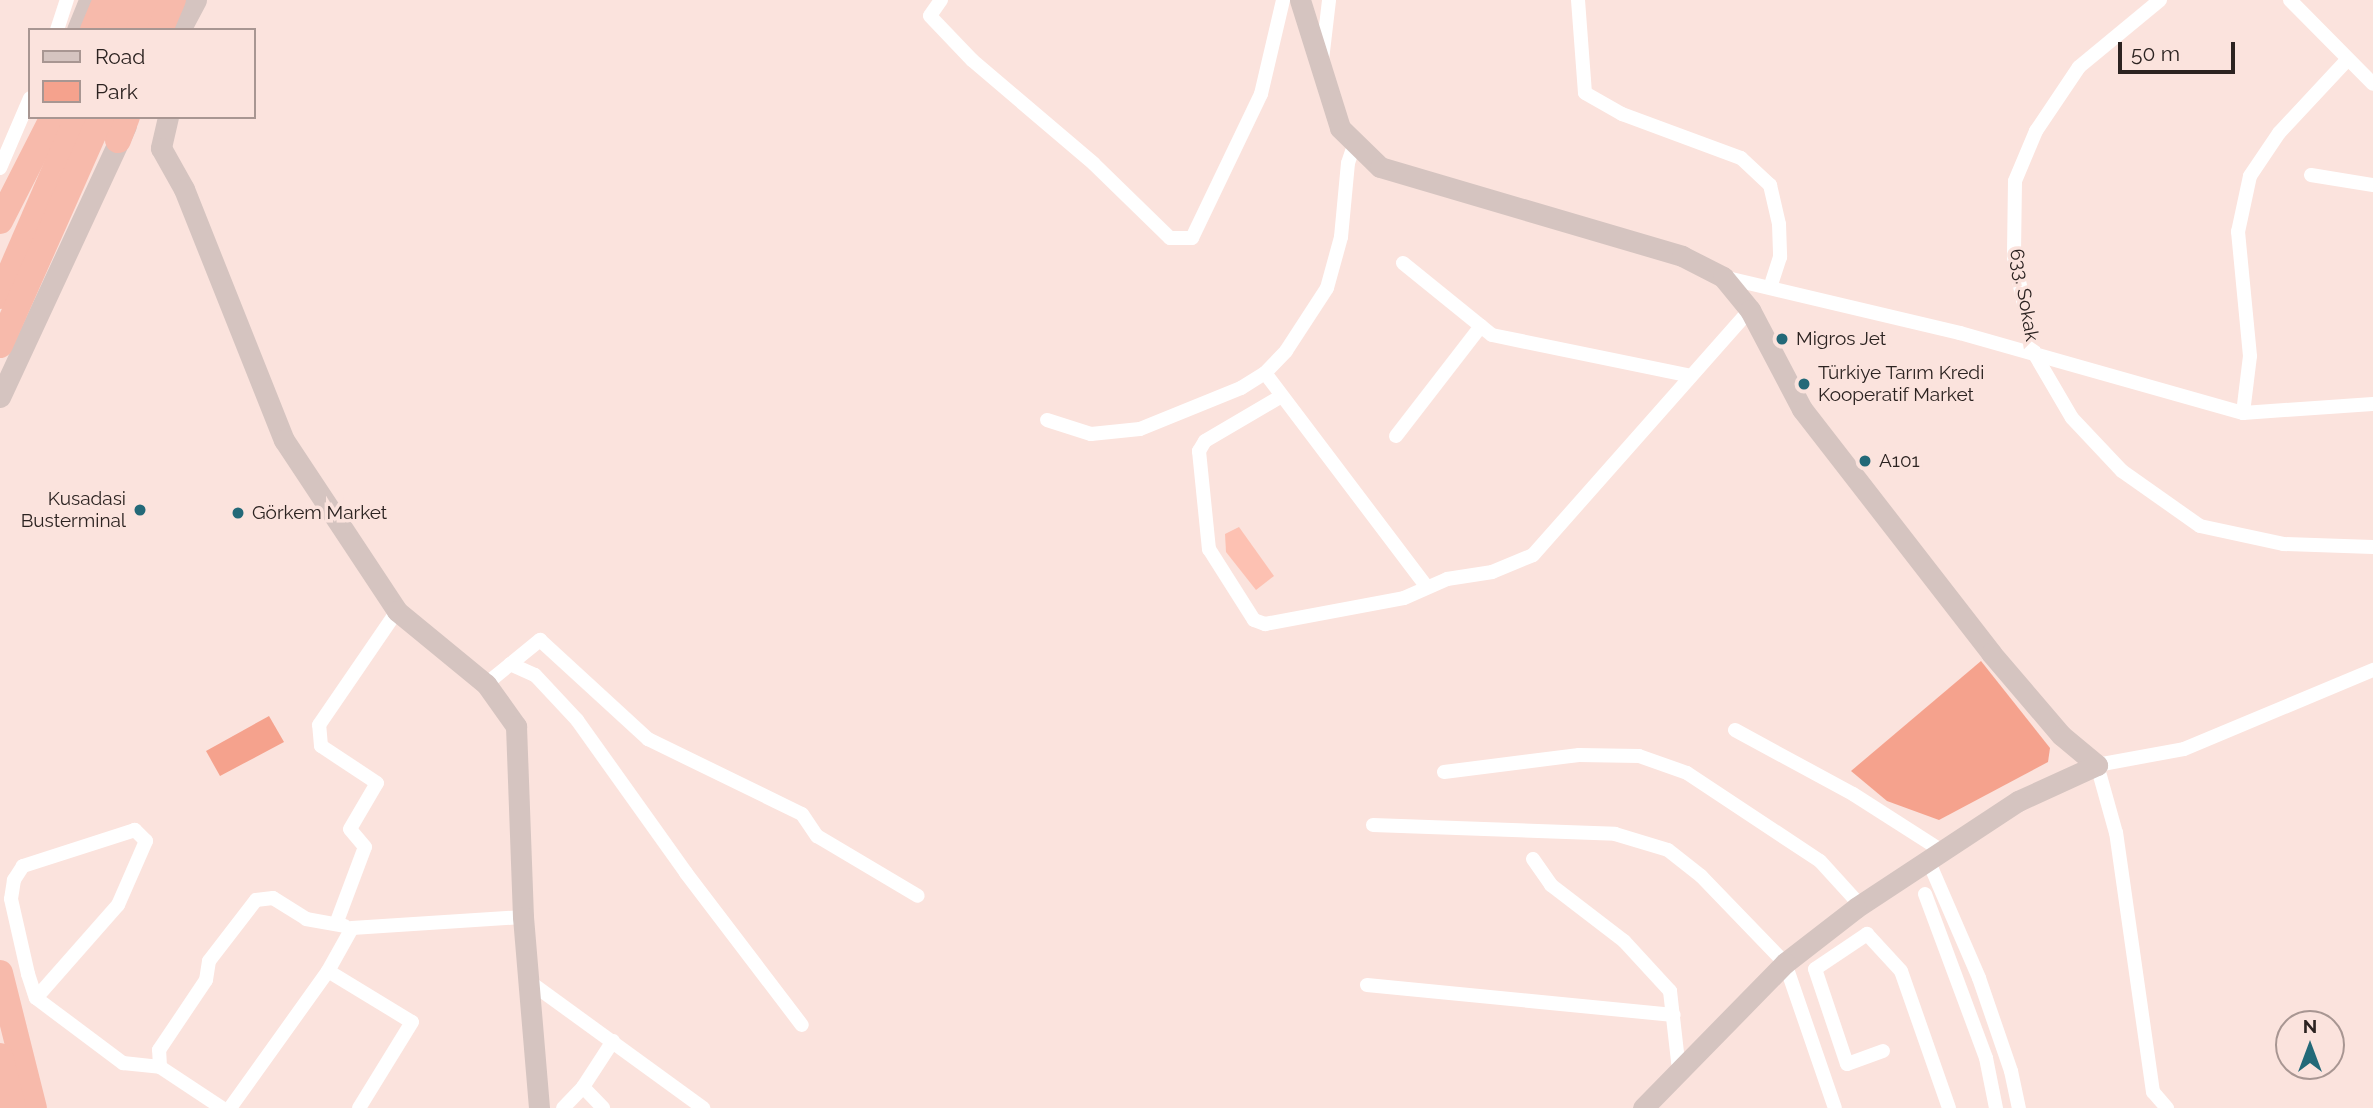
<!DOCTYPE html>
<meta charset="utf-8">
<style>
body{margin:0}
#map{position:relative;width:2373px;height:1108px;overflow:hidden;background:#fbe3dd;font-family:Raleway,sans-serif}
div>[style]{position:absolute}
.green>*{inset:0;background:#f5a28d}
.water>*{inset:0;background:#fdc1b2}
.street>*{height:14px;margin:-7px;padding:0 7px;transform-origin:7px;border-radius:7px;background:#fff}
.secondary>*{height:21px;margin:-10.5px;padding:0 10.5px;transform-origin:10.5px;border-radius:10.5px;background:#d5c4c0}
.highway>*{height:26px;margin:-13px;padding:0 13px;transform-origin:13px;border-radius:13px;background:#f7baab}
.dots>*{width:19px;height:19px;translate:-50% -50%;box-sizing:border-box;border:4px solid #fbe3dd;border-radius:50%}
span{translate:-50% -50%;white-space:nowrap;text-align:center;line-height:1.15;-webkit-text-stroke:7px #fbe3dd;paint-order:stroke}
.street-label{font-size:19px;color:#2c2321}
.poi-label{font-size:19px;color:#2c2321}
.left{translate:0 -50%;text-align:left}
.right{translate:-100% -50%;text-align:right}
.legend{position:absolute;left:28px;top:28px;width:228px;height:91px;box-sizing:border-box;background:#fbe3dd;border:2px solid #a89692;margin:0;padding:9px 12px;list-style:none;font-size:21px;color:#2c2321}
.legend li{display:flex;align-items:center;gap:14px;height:35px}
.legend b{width:35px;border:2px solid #a89692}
.north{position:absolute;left:2275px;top:1010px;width:70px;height:70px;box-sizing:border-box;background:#fbe3dd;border:2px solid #a89692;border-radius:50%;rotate:0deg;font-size:19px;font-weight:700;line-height:28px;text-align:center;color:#2c2321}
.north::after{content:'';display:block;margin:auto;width:24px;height:32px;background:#236978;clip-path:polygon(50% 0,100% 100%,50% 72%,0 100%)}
.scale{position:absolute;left:2118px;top:42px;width:117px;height:32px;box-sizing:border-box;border:4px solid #2c2321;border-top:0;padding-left:9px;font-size:21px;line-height:24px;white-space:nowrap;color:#2c2321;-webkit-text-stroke:5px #fbe3dd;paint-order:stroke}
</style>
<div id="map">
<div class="green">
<i style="clip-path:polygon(1981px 661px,2050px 748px,2048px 762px,1939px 820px,1887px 801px,1851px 771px)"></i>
<i style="clip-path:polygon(269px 716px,284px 742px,220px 776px,206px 751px)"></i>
</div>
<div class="water">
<i style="clip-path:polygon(1239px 527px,1274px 576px,1256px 590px,1226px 552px,1225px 534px)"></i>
</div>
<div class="street">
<i style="left:941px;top:0;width:19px;rotate:125deg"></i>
<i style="left:930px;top:16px;width:61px;rotate:46.3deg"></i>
<i style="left:972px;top:60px;width:160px;rotate:40.4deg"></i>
<i style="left:1094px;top:164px;width:106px;rotate:44.2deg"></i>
<i style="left:1170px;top:238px;width:22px"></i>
<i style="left:1192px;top:238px;width:160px;rotate:-64.4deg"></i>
<i style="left:1261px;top:94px;width:97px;rotate:-76.8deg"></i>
<i style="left:1578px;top:0;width:93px;rotate:85.7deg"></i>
<i style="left:1585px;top:93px;width:43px;rotate:29.6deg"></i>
<i style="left:1622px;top:114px;width:127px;rotate:20.3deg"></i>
<i style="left:1741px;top:158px;width:40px;rotate:43deg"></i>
<i style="left:1770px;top:185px;width:40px;rotate:77deg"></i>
<i style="left:1779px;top:224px;width:33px;rotate:88deg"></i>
<i style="left:1780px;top:257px;width:29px;rotate:108deg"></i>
<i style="left:2160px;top:0;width:105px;rotate:140.4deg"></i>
<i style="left:2079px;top:67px;width:77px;rotate:123.9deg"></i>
<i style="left:2036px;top:131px;width:54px;rotate:112.8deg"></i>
<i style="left:2015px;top:181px;width:76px;rotate:90.8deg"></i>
<i style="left:2014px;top:257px;width:98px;rotate:78.2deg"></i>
<i style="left:2034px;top:353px;width:75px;rotate:59.7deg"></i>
<i style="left:2072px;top:418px;width:73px;rotate:46.7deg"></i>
<i style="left:2122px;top:471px;width:95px;rotate:35.2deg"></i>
<i style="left:2200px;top:526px;width:85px;rotate:12.2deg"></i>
<i style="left:2283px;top:544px;width:90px;rotate:1.9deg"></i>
<i style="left:2290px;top:0;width:118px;rotate:45.3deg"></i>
<i style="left:57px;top:30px;width:32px;rotate:-72deg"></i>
<i style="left:1322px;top:60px;width:60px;rotate:-83.3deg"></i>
<i style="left:0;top:168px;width:76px;rotate:-66.8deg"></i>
<i style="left:2311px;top:175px;width:63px;rotate:9.2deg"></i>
<i style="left:1403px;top:263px;width:114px;rotate:39deg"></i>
<i style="left:1492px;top:335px;width:203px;rotate:11.6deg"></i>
<i style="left:1723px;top:277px;width:244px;rotate:13.3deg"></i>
<i style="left:1960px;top:333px;width:294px;rotate:15.8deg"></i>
<i style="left:2243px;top:413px;width:57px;rotate:-83deg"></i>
<i style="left:2250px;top:356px;width:125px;rotate:-95.5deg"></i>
<i style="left:2238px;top:232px;width:57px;rotate:-77.9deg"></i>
<i style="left:2250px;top:176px;width:52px;rotate:-56deg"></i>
<i style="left:2279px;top:133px;width:100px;rotate:-47deg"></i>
<i style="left:1265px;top:373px;width:268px;rotate:52.9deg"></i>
<i style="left:1280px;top:397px;width:87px;rotate:149.6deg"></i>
<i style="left:1205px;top:441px;width:12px;rotate:121deg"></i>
<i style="left:1199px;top:451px;width:99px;rotate:84.2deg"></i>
<i style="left:1209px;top:549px;width:84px;rotate:57.6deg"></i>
<i style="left:1254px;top:620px;width:12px;rotate:20deg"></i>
<i style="left:1265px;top:624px;width:141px;rotate:-10.6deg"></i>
<i style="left:1404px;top:598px;width:47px;rotate:-23.8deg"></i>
<i style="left:1447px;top:579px;width:46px;rotate:-8.8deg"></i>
<i style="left:1492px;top:572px;width:44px;rotate:-22.5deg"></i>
<i style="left:1533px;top:555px;width:327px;rotate:-48.5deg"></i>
<i style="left:2243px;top:413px;width:130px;rotate:-4deg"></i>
<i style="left:1047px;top:420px;width:46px;rotate:17.7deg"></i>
<i style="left:1091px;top:434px;width:49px;rotate:-5.8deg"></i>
<i style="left:1140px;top:429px;width:109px;rotate:-22.1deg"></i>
<i style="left:1241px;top:388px;width:28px;rotate:-32deg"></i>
<i style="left:1265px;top:373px;width:30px;rotate:-46deg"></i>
<i style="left:1286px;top:351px;width:75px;rotate:-56.9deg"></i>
<i style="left:1327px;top:288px;width:53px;rotate:-74.6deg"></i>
<i style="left:1341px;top:237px;width:74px;rotate:-84.6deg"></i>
<i style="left:1348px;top:163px;width:21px;rotate:-71deg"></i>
<i style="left:1396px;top:436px;width:139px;rotate:-52.3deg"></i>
<i style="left:510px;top:664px;width:27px;rotate:24deg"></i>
<i style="left:535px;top:675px;width:62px;rotate:47deg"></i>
<i style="left:577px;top:720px;width:188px;rotate:54.5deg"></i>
<i style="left:686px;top:873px;width:191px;rotate:52.7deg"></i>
<i style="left:486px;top:684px;width:70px;rotate:-39.2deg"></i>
<i style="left:540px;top:640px;width:147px;rotate:42.5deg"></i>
<i style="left:648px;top:739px;width:171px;rotate:26deg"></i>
<i style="left:802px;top:814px;width:27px;rotate:56deg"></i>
<i style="left:817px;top:836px;width:117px;rotate:30.7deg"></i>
<i style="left:1735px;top:730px;width:134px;rotate:28.5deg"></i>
<i style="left:1853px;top:794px;width:106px;rotate:32.6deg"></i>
<i style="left:1444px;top:772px;width:136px;rotate:-7.2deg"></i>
<i style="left:1579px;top:755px;width:60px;rotate:1deg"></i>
<i style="left:1639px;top:756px;width:51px;rotate:19.5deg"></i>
<i style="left:1687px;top:773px;width:159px;rotate:33.5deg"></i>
<i style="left:1820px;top:861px;width:59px;rotate:47.7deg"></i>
<i style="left:1373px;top:825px;width:242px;rotate:2.1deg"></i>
<i style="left:1615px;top:834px;width:55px;rotate:16.8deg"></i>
<i style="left:1668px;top:850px;width:42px;rotate:38.2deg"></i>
<i style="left:1701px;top:876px;width:121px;rotate:46deg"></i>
<i style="left:1785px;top:963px;width:153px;rotate:71deg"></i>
<i style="left:1533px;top:859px;width:32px;rotate:55deg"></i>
<i style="left:1551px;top:885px;width:92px;rotate:37.5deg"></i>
<i style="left:1624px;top:941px;width:68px;rotate:47.4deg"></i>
<i style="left:1670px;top:991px;width:80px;rotate:83.5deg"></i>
<i style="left:1928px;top:860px;width:129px;rotate:66.6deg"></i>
<i style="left:1979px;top:978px;width:98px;rotate:71deg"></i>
<i style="left:2011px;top:1071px;width:38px;rotate:78deg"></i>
<i style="left:1925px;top:894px;width:175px;rotate:69.6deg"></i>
<i style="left:1986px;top:1058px;width:51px;rotate:78.7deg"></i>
<i style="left:336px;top:924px;width:82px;rotate:-69.4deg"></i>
<i style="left:365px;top:847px;width:23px;rotate:-130deg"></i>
<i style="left:350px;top:829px;width:53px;rotate:-59.6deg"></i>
<i style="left:377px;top:783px;width:67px;rotate:-146.5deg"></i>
<i style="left:321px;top:746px;width:21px;rotate:-95deg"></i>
<i style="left:319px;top:725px;width:138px;rotate:-55.6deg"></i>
<i style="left:328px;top:971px;width:98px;rotate:31.3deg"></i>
<i style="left:412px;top:1022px;width:101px;rotate:121.6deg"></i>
<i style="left:527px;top:980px;width:218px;rotate:36deg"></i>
<i style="left:1367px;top:985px;width:308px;rotate:5.6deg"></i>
<i style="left:36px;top:998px;width:124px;rotate:-48.6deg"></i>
<i style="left:118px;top:905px;width:70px;rotate:-66.4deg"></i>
<i style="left:146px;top:841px;width:16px;rotate:-135deg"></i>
<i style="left:135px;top:830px;width:118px;rotate:162.2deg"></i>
<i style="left:23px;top:866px;width:17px;rotate:123deg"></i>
<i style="left:14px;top:880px;width:19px;rotate:99deg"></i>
<i style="left:11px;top:899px;width:77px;rotate:77.2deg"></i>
<i style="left:28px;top:974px;width:25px;rotate:72deg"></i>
<i style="left:36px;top:998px;width:109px;rotate:36.8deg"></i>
<i style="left:123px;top:1063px;width:37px;rotate:6deg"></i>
<i style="left:160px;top:1067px;width:74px;rotate:33.5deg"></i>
<i style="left:1883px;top:1051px;width:38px;rotate:160deg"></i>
<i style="left:1847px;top:1064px;width:100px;rotate:-108.6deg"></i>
<i style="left:1815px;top:969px;width:63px;rotate:-33.9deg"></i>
<i style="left:1867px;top:934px;width:50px;rotate:47.4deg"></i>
<i style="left:1901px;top:971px;width:145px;rotate:70.7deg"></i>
<i style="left:160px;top:1067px;width:17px;rotate:-93deg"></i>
<i style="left:159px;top:1050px;width:84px;rotate:-56.1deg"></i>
<i style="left:206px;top:980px;width:19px;rotate:-81deg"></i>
<i style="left:209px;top:961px;width:77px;rotate:-52.4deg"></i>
<i style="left:256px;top:900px;width:17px;rotate:-7deg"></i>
<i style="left:273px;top:898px;width:39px;rotate:32deg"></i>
<i style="left:306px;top:919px;width:39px;rotate:10deg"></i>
<i style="left:583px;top:1087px;width:29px;rotate:46deg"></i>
<i style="left:230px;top:1108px;width:168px;rotate:-54.4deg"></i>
<i style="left:328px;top:971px;width:49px;rotate:-60.8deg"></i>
<i style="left:352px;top:928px;width:171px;rotate:-3.7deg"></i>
<i style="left:563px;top:1108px;width:29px;rotate:-46deg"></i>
<i style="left:583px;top:1087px;width:55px;rotate:-56.9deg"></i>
<i style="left:2167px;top:1108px;width:21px;rotate:-131deg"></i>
<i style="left:2153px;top:1092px;width:262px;rotate:-98.1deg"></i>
<i style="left:2116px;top:833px;width:71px;rotate:-105.6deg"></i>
<i style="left:2097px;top:765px;width:88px;rotate:-10.4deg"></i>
<i style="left:2184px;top:749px;width:205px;rotate:-22.7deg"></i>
</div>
<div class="secondary">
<i style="left:1300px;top:0;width:134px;rotate:72.6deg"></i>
<i style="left:1340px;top:128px;width:56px;rotate:44.3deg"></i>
<i style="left:1380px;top:167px;width:315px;rotate:16.4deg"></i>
<i style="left:1682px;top:256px;width:46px;rotate:27.1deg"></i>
<i style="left:1723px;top:277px;width:43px;rotate:50.7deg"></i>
<i style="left:1750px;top:310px;width:112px;rotate:62.3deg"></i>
<i style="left:1802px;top:409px;width:309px;rotate:52.2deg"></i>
<i style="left:1991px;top:653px;width:108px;rotate:49.5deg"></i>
<i style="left:2061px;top:735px;width:47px;rotate:39.8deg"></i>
<i style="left:2097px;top:765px;width:87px;rotate:155.5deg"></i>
<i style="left:2018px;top:801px;width:194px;rotate:146.6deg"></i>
<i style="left:1856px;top:908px;width:90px;rotate:142.2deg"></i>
<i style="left:1785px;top:963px;width:203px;rotate:134.4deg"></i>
<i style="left:77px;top:30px;width:32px;rotate:-68deg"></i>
<i style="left:180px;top:30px;width:34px;rotate:-62deg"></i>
<i style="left:168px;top:117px;width:32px;rotate:103deg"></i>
<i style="left:161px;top:148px;width:47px;rotate:60.7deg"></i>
<i style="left:184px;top:189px;width:270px;rotate:68.3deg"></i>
<i style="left:284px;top:440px;width:205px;rotate:56.5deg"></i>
<i style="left:397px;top:611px;width:115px;rotate:39.4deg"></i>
<i style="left:486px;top:684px;width:52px;rotate:54.5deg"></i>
<i style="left:516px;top:726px;width:191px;rotate:87.9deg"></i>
<i style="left:523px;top:917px;width:192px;rotate:85.2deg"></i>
<i style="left:0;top:397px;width:299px;rotate:-65.1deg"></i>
</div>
<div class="highway">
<i style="left:93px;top:30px;width:33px;rotate:-67deg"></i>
<i style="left:116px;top:30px;width:33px;rotate:-67deg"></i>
<i style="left:139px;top:30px;width:33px;rotate:-67deg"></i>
<i style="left:160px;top:30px;width:33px;rotate:-67deg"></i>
<i style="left:118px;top:140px;width:25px;rotate:-69deg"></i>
<i style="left:0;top:221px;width:117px;rotate:-63deg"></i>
<i style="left:0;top:296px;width:195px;rotate:-66.5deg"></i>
<i style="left:0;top:345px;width:249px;rotate:-66.1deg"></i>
<i style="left:0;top:973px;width:139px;rotate:75.9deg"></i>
<i style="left:0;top:1056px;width:54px;rotate:76deg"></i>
</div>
<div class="dots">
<i style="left:1782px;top:339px;background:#236978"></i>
<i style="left:1804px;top:384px;background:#236978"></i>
<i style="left:1865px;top:461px;background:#236978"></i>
<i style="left:140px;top:510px;background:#236978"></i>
<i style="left:238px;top:513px;background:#236978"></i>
</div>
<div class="street-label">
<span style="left:2024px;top:295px;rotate:80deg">633. Sokak</span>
</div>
<div class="poi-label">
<span class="left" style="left:1796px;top:339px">Migros Jet</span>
<span class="left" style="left:1818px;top:384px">Türkiye Tarım Kredi<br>Kooperatif Market</span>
<span class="left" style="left:1879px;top:461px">A101</span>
<span class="right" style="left:126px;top:510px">Kusadasi<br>Busterminal</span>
<span class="left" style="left:252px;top:513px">Görkem Market</span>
</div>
<ul class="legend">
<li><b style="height:9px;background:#d5c4c0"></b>Road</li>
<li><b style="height:19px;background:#f5a28d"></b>Park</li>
</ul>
<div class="north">N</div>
<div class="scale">50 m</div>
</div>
